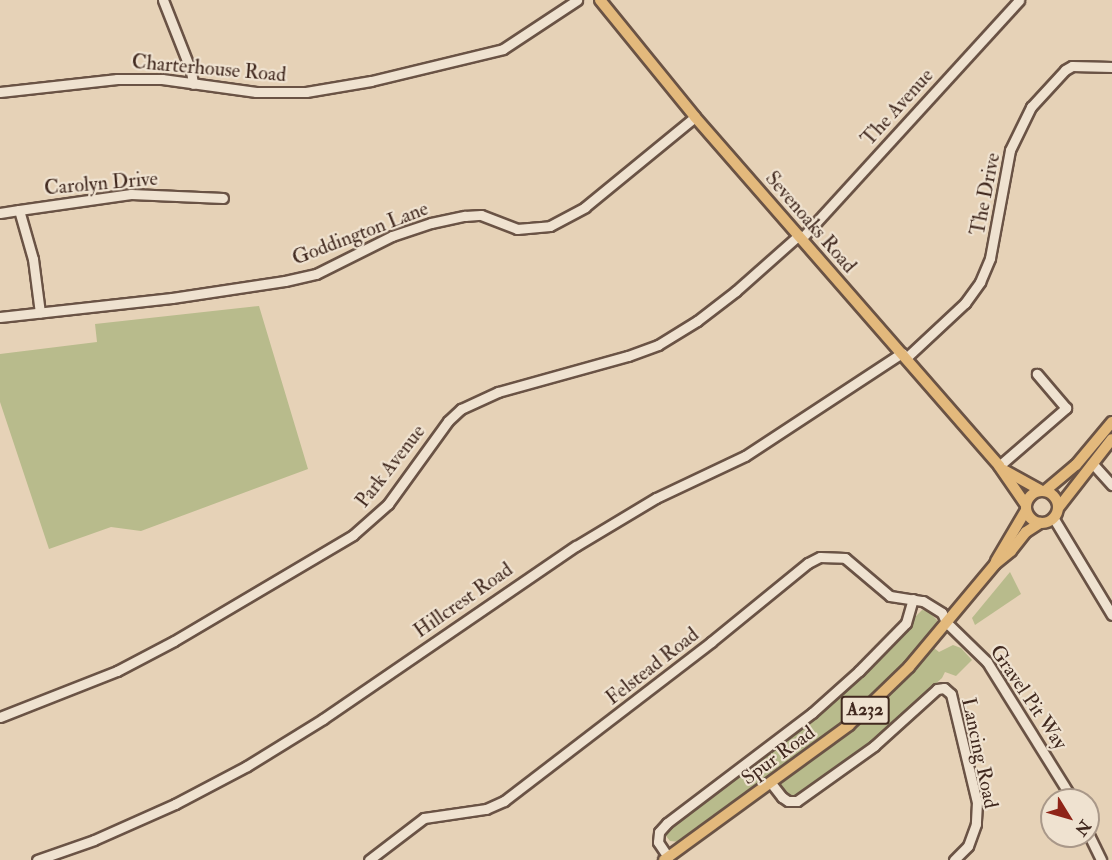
<!DOCTYPE html>
<style>
body{margin:0}
#map{position:relative;width:1112px;height:860px;overflow:hidden;background:#e6d2b7;font-family:"IM FELL Double Pica",serif}
div>[style]{position:absolute}
.green>*{inset:0;background:#b8bb8c}
.roads{filter:drop-shadow(2px 0 #6a5345) drop-shadow(-2px 0 #6a5345) drop-shadow(0 2px #6a5345) drop-shadow(0 -2px #6a5345)}
.minor>*{height:9px;margin:-4.5px;padding:0 4.5px;transform-origin:4.5px;border-radius:4.5px;background:#efe2d0}
.major>*{height:10px;margin:-5px;padding:0 5px;transform-origin:5px;border-radius:5px;background:#e3b97c}
.major>.ring{margin:-5px;padding:0;box-sizing:content-box;background:none;border:10px solid #e3b97c;border-radius:50%}
span{translate:-50% -50%;white-space:nowrap;text-align:center;line-height:1.15;-webkit-text-stroke:4.5px #efe2d0;paint-order:stroke}
.shield-label span{padding:2px 4px;background:#efe2d0;border:2px solid;border-radius:4px;-webkit-text-stroke-width:0}
.shield-label{font-size:18px;color:#41291f;font-weight:700}
.street-label{font-size:20px;color:#41291f}
.north{position:absolute;left:1040px;top:788px;width:60px;height:60px;box-sizing:border-box;background:#efe2d0;border:2px solid #a99889;border-radius:50%;rotate:127deg;font-size:16px;font-weight:700;line-height:24px;text-align:center;color:#41291f}
.north::after{content:'';display:block;margin:auto;width:21px;height:27px;background:#8f2418;clip-path:polygon(50% 0,100% 100%,50% 72%,0 100%)}
</style>
<div id="map">
<div class="green">
<i style="clip-path:polygon(259px 306px,308px 469px,141px 531px,111px 527px,49px 549px,0 402px,0 354px,97px 342px,95px 324px)"></i>
<i style="clip-path:polygon(1010px 572px,1021px 594px,975px 625px,972px 618px)"></i>
<i style="clip-path:polygon(922px 610px,928px 611px,937px 620px,937px 627px,879px 689px,845px 719px,680px 842px,670px 841px,666px 836px,668px 828px,830px 703px)"></i>
<i style="clip-path:polygon(953px 645px,961px 648px,972px 660px,956px 676px,945px 672px,942px 678px,865px 746px,796px 795px,789px 796px,781px 789px,779px 785px,850px 730px,934px 648px,939px 652px)"></i>
</div>
<div class="roads">
<div class="minor">
<i style="left:163px;top:0;width:76px;rotate:68.5deg"></i>
<i style="left:191px;top:71px;width:13px;rotate:81deg"></i>
<i style="left:0;top:92px;width:118px;rotate:-6.3deg"></i>
<i style="left:117px;top:79px;width:45px"></i>
<i style="left:162px;top:79px;width:95px;rotate:7.9deg"></i>
<i style="left:256px;top:92px;width:50px"></i>
<i style="left:306px;top:92px;width:66px;rotate:-9.6deg"></i>
<i style="left:371px;top:81px;width:136px;rotate:-13.6deg"></i>
<i style="left:503px;top:49px;width:89px;rotate:-33.5deg"></i>
<i style="left:19px;top:210px;width:113px;rotate:-8.1deg"></i>
<i style="left:131px;top:194px;width:92px;rotate:2.5deg"></i>
<i style="left:0;top:213px;width:19px;rotate:-9deg"></i>
<i style="left:19px;top:210px;width:51px;rotate:74.1deg"></i>
<i style="left:33px;top:259px;width:54px;rotate:82.6deg"></i>
<i style="left:802px;top:238px;width:322px;rotate:-47.6deg"></i>
<i style="left:0;top:317px;width:173px;rotate:-6.3deg"></i>
<i style="left:172px;top:298px;width:114px;rotate:-8.6deg"></i>
<i style="left:285px;top:281px;width:32px;rotate:-13deg"></i>
<i style="left:316px;top:274px;width:85px;rotate:-26.6deg"></i>
<i style="left:392px;top:236px;width:41px;rotate:-18.4deg"></i>
<i style="left:431px;top:223px;width:35px;rotate:-12deg"></i>
<i style="left:465px;top:216px;width:16px;rotate:-4deg"></i>
<i style="left:481px;top:215px;width:39px;rotate:21deg"></i>
<i style="left:517px;top:229px;width:33px;rotate:-5deg"></i>
<i style="left:550px;top:226px;width:40px;rotate:-28deg"></i>
<i style="left:585px;top:207px;width:142px;rotate:-39.3deg"></i>
<i style="left:906px;top:358px;width:81px;rotate:-43deg"></i>
<i style="left:965px;top:303px;width:26px;rotate:-54deg"></i>
<i style="left:980px;top:282px;width:26px;rotate:-67deg"></i>
<i style="left:990px;top:258px;width:110px;rotate:-79.5deg"></i>
<i style="left:1010px;top:150px;width:48px;rotate:-64deg"></i>
<i style="left:1031px;top:107px;width:50px;rotate:-47.4deg"></i>
<i style="left:1065px;top:70px;width:8px;rotate:-30deg"></i>
<i style="left:1072px;top:66px;width:40px;rotate:1.4deg"></i>
<i style="left:1092px;top:463px;width:30px;rotate:48deg"></i>
<i style="left:999px;top:466px;width:89px;rotate:-40.9deg"></i>
<i style="left:1066px;top:408px;width:45px;rotate:-130.5deg"></i>
<i style="left:1054px;top:519px;width:112px;rotate:58.9deg"></i>
<i style="left:0;top:717px;width:126px;rotate:-21.5deg"></i>
<i style="left:117px;top:671px;width:64px;rotate:-27.8deg"></i>
<i style="left:174px;top:641px;width:208px;rotate:-30.6deg"></i>
<i style="left:353px;top:535px;width:47px;rotate:-41.5deg"></i>
<i style="left:388px;top:504px;width:102px;rotate:-54.1deg"></i>
<i style="left:448px;top:421px;width:18px;rotate:-43deg"></i>
<i style="left:461px;top:409px;width:41px;rotate:-24.7deg"></i>
<i style="left:498px;top:392px;width:135px;rotate:-15.5deg"></i>
<i style="left:628px;top:356px;width:32px;rotate:-20deg"></i>
<i style="left:658px;top:345px;width:46px;rotate:-31.6deg"></i>
<i style="left:697px;top:321px;width:49px;rotate:-37.6deg"></i>
<i style="left:736px;top:291px;width:84px;rotate:-41.6deg"></i>
<i style="left:771px;top:783px;width:18px;rotate:52deg"></i>
<i style="left:782px;top:797px;width:7px;rotate:34deg"></i>
<i style="left:788px;top:801px;width:9px"></i>
<i style="left:797px;top:801px;width:95px;rotate:-35.5deg"></i>
<i style="left:874px;top:746px;width:85px;rotate:-42.1deg"></i>
<i style="left:937px;top:689px;width:7px;rotate:-8deg"></i>
<i style="left:944px;top:688px;width:9px;rotate:41deg"></i>
<i style="left:951px;top:694px;width:111px;rotate:76.5deg"></i>
<i style="left:977px;top:802px;width:22px;rotate:93deg"></i>
<i style="left:976px;top:824px;width:23px;rotate:110deg"></i>
<i style="left:968px;top:846px;width:20px;rotate:135deg"></i>
<i style="left:1088px;top:833px;width:30px;rotate:64deg"></i>
<i style="left:668px;top:857px;width:18px;rotate:-124deg"></i>
<i style="left:658px;top:842px;width:10px;rotate:-84deg"></i>
<i style="left:659px;top:832px;width:12px;rotate:-48deg"></i>
<i style="left:667px;top:823px;width:182px;rotate:-37.2deg"></i>
<i style="left:812px;top:713px;width:63px;rotate:-41.8deg"></i>
<i style="left:859px;top:671px;width:67px;rotate:-45.6deg"></i>
<i style="left:906px;top:623px;width:25px;rotate:-74deg"></i>
<i style="left:37px;top:860px;width:60px;rotate:-19.3deg"></i>
<i style="left:94px;top:840px;width:89px;rotate:-24deg"></i>
<i style="left:175px;top:804px;width:81px;rotate:-27.8deg"></i>
<i style="left:247px;top:766px;width:89px;rotate:-31.7deg"></i>
<i style="left:323px;top:719px;width:306px;rotate:-34.4deg"></i>
<i style="left:576px;top:546px;width:93px;rotate:-31deg"></i>
<i style="left:656px;top:498px;width:98px;rotate:-25.3deg"></i>
<i style="left:745px;top:456px;width:188px;rotate:-33.3deg"></i>
<i style="left:369px;top:860px;width:69px;rotate:-37.4deg"></i>
<i style="left:424px;top:818px;width:63px;rotate:-8.3deg"></i>
<i style="left:486px;top:809px;width:20px;rotate:-24deg"></i>
<i style="left:504px;top:801px;width:261px;rotate:-37.5deg"></i>
<i style="left:711px;top:642px;width:125px;rotate:-39.2deg"></i>
<i style="left:808px;top:563px;width:13px;rotate:-27deg"></i>
<i style="left:820px;top:557px;width:25px;rotate:2deg"></i>
<i style="left:845px;top:558px;width:59px;rotate:40.2deg"></i>
<i style="left:890px;top:596px;width:33px;rotate:9deg"></i>
<i style="left:923px;top:601px;width:22px;rotate:32deg"></i>
<i style="left:942px;top:613px;width:10px;rotate:66deg"></i>
<i style="left:946px;top:622px;width:57px;rotate:44.3deg"></i>
<i style="left:987px;top:662px;width:163px;rotate:58.1deg"></i>
</div>
<div class="major">
<i style="left:600px;top:0;width:151px;rotate:50.9deg"></i>
<i style="left:695px;top:117px;width:463px;rotate:48.9deg"></i>
<i style="left:999px;top:466px;width:47px;rotate:55.3deg"></i>
<i style="left:1004px;top:470px;width:41px;rotate:29.1deg"></i>
<i style="left:1046px;top:490px;width:39px;rotate:-40deg"></i>
<i style="left:1076px;top:465px;width:56px;rotate:-50.1deg"></i>
<i class="ring" style="left:1026px;top:491px;width:22px;height:22px"></i>
<i style="left:1059px;top:507px;width:86px;rotate:-52.1deg"></i>
<i style="left:996px;top:561px;width:59px;rotate:-59.5deg"></i>
<i style="left:664px;top:860px;width:229px;rotate:-36.1deg"></i>
<i style="left:849px;top:725px;width:83px;rotate:-44deg"></i>
<i style="left:909px;top:667px;width:134px;rotate:-50.1deg"></i>
<i style="left:995px;top:564px;width:21px;rotate:-39deg"></i>
<i style="left:1011px;top:551px;width:24px;rotate:-52deg"></i>
<i style="left:1026px;top:532px;width:17px;rotate:-33deg"></i>
</div>
</div>
<div class="shield-label">
<span style="left:865px;top:710px">A232</span>
</div>
<div class="street-label">
<span style="left:209px;top:68px;rotate:5deg">Charterhouse Road</span>
<span style="left:897px;top:107px;rotate:-48deg">The Avenue</span>
<span style="left:101px;top:183px;rotate:-5deg">Carolyn Drive</span>
<span style="left:985px;top:194px;rotate:-79deg">The Drive</span>
<span style="left:811px;top:222px;rotate:49deg">Sevenoaks Road</span>
<span style="left:360px;top:233px;rotate:-21deg">Goddington Lane</span>
<span style="left:390px;top:466px;rotate:-52deg">Park Avenue</span>
<span style="left:463px;top:600px;rotate:-35deg">Hillcrest Road</span>
<span style="left:652px;top:666px;rotate:-38deg">Felstead Road</span>
<span style="left:1029px;top:697px;rotate:56deg">Gravel Pit Way</span>
<span style="left:980px;top:753px;rotate:78deg">Lancing Road</span>
<span style="left:778px;top:755px;rotate:-36deg">Spur Road</span>
</div>
<div class="north">N</div>
</div>
